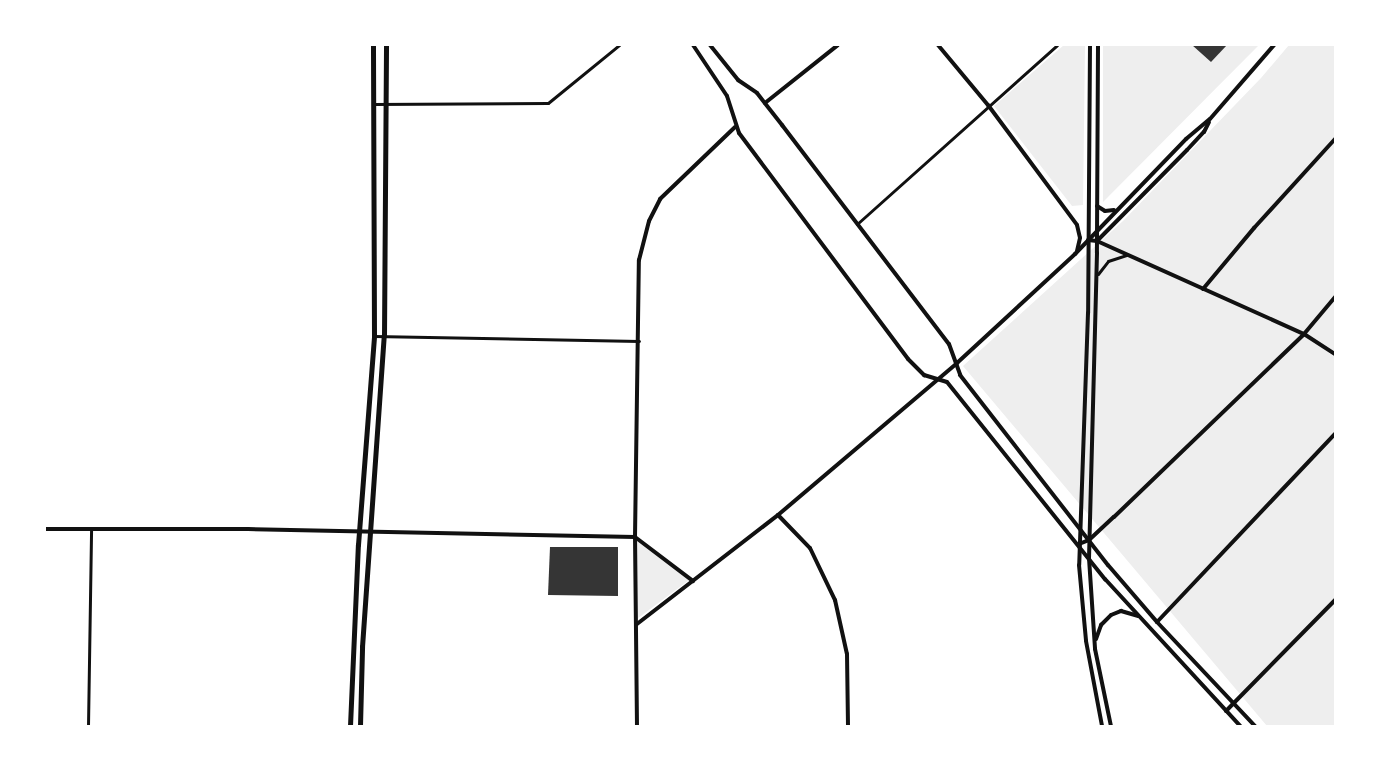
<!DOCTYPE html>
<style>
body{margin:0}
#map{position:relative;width:1380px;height:771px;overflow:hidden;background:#fff;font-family:"IBM Plex Sans",sans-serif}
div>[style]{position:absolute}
.green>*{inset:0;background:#eee}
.building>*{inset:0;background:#353535}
.minor>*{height:3px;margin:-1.5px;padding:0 1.5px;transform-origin:1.5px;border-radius:1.5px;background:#111}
.tertiary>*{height:4px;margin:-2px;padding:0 2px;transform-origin:2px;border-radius:2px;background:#111}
.secondary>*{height:4px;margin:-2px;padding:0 2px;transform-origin:2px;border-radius:2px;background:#111}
.primary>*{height:4.5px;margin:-2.25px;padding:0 2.25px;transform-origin:2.25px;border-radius:2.25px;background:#111}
span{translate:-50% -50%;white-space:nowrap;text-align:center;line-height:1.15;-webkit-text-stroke:4.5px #fff;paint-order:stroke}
.frame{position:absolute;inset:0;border:46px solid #fff;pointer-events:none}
</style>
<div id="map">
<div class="green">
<i style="clip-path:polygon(1064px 45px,1085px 45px,1083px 205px,1072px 206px,994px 106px)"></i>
<i style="clip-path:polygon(1103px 45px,1259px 45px,1103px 202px)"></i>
<i style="clip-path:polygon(1289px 45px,1335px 45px,1335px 726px,1267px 726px,963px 366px,1123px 221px,1261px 78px)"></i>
<i style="clip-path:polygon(633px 535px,692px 578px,634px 621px)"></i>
</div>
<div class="building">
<i style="clip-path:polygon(1192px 45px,1227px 45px,1211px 62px)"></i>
<i style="clip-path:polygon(550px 547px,618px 547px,618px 596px,548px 595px)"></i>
</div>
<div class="minor">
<i style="left:373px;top:104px;width:175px;rotate:-0.3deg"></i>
<i style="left:548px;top:103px;width:92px;rotate:-39.2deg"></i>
<i style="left:857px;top:224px;width:268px;rotate:-41.8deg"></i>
<i style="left:1098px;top:274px;width:16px;rotate:-52deg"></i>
<i style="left:1108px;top:261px;width:20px;rotate:-18deg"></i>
<i style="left:374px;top:336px;width:265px;rotate:1.1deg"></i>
<i style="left:88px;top:726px;width:197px;rotate:-89.1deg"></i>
</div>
<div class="tertiary">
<i style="left:938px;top:45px;width:78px;rotate:50.2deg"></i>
<i style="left:988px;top:105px;width:149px;rotate:53.4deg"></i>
<i style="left:1077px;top:225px;width:13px;rotate:77deg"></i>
<i style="left:1080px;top:238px;width:13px;rotate:103deg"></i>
<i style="left:1090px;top:45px;width:268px;rotate:90.4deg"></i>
<i style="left:1088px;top:313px;width:252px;rotate:92deg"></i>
<i style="left:1079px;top:565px;width:76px;rotate:84.7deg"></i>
<i style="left:1086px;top:641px;width:86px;rotate:79.3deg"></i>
<i style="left:1098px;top:45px;width:208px;rotate:90.3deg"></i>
<i style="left:1097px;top:253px;width:305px;rotate:91.5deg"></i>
<i style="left:1089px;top:558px;width:91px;rotate:86.2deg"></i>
<i style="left:1095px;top:649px;width:79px;rotate:78.3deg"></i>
<i style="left:765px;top:103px;width:93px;rotate:-38.5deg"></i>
<i style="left:1097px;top:206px;width:9px;rotate:32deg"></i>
<i style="left:1105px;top:211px;width:9px;rotate:-6deg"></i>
<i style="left:1088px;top:240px;width:9px;rotate:6deg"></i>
<i style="left:1097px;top:241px;width:227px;rotate:24.2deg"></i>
<i style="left:1304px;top:334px;width:37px;rotate:33deg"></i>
<i style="left:1097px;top:241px;width:128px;rotate:-45.3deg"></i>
<i style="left:1187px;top:150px;width:25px;rotate:-47deg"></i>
<i style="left:1204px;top:132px;width:11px;rotate:-63deg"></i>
<i style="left:1203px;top:289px;width:80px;rotate:-50.1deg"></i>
<i style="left:1254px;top:228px;width:120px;rotate:-47.7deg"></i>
<i style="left:778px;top:515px;width:46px;rotate:45.9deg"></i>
<i style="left:810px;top:548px;width:58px;rotate:64.3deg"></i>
<i style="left:835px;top:600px;width:55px;rotate:77.5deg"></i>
<i style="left:847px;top:654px;width:72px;rotate:89.2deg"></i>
<i style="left:45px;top:529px;width:203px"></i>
<i style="left:248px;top:529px;width:387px;rotate:1.2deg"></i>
<i style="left:635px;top:537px;width:73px;rotate:37.2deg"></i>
<i style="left:1079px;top:544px;width:11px;rotate:-22deg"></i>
<i style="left:1089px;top:540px;width:34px;rotate:-43deg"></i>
<i style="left:1114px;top:517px;width:264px;rotate:-43.9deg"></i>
<i style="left:1304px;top:334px;width:48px;rotate:-50deg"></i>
<i style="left:1157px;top:622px;width:259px;rotate:-46.6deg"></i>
<i style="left:637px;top:624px;width:178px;rotate:-37.7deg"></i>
<i style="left:778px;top:515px;width:235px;rotate:-40.3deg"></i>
<i style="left:957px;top:363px;width:161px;rotate:-42.7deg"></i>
<i style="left:1075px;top:254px;width:160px;rotate:-46deg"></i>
<i style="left:1186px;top:139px;width:31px;rotate:-40deg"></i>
<i style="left:1210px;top:119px;width:98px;rotate:-49.1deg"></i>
<i style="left:1096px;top:639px;width:15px;rotate:-70deg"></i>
<i style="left:1101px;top:625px;width:14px;rotate:-45deg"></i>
<i style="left:1111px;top:615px;width:11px;rotate:-22deg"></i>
<i style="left:1121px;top:611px;width:18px;rotate:16deg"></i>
<i style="left:1226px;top:711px;width:156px;rotate:-45.5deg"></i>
<i style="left:637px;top:726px;width:189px;rotate:-90.6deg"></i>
<i style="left:635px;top:537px;width:277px;rotate:-89.2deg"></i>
<i style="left:639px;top:260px;width:40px;rotate:-75.6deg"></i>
<i style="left:649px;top:221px;width:25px;rotate:-63deg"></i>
<i style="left:660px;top:199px;width:104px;rotate:-43.8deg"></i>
</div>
<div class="secondary">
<i style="left:693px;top:45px;width:61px;rotate:56.3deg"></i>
<i style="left:727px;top:96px;width:39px;rotate:72deg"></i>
<i style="left:739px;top:133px;width:282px;rotate:53.2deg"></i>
<i style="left:908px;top:359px;width:23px;rotate:45deg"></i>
<i style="left:924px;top:375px;width:24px;rotate:17deg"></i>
<i style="left:947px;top:382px;width:253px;rotate:51.3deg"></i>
<i style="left:1105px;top:579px;width:200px;rotate:47.4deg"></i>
<i style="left:710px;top:45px;width:45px;rotate:51.3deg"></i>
<i style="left:738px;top:80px;width:23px;rotate:34deg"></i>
<i style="left:757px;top:93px;width:41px;rotate:52deg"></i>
<i style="left:782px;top:125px;width:275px;rotate:52.7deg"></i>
<i style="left:949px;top:344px;width:33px;rotate:70deg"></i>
<i style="left:960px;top:375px;width:241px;rotate:52.1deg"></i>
<i style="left:1108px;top:565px;width:75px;rotate:49.3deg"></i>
<i style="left:1157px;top:622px;width:143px;rotate:46.7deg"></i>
</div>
<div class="primary">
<i style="left:350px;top:726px;width:181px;rotate:-87.5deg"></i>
<i style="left:358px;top:545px;width:210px;rotate:-85.6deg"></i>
<i style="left:374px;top:336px;width:291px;rotate:-90.2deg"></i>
<i style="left:360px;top:726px;width:79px;rotate:-88.5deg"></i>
<i style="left:362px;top:647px;width:312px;rotate:-86deg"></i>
<i style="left:384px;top:336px;width:291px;rotate:-89.6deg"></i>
</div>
<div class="frame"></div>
</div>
